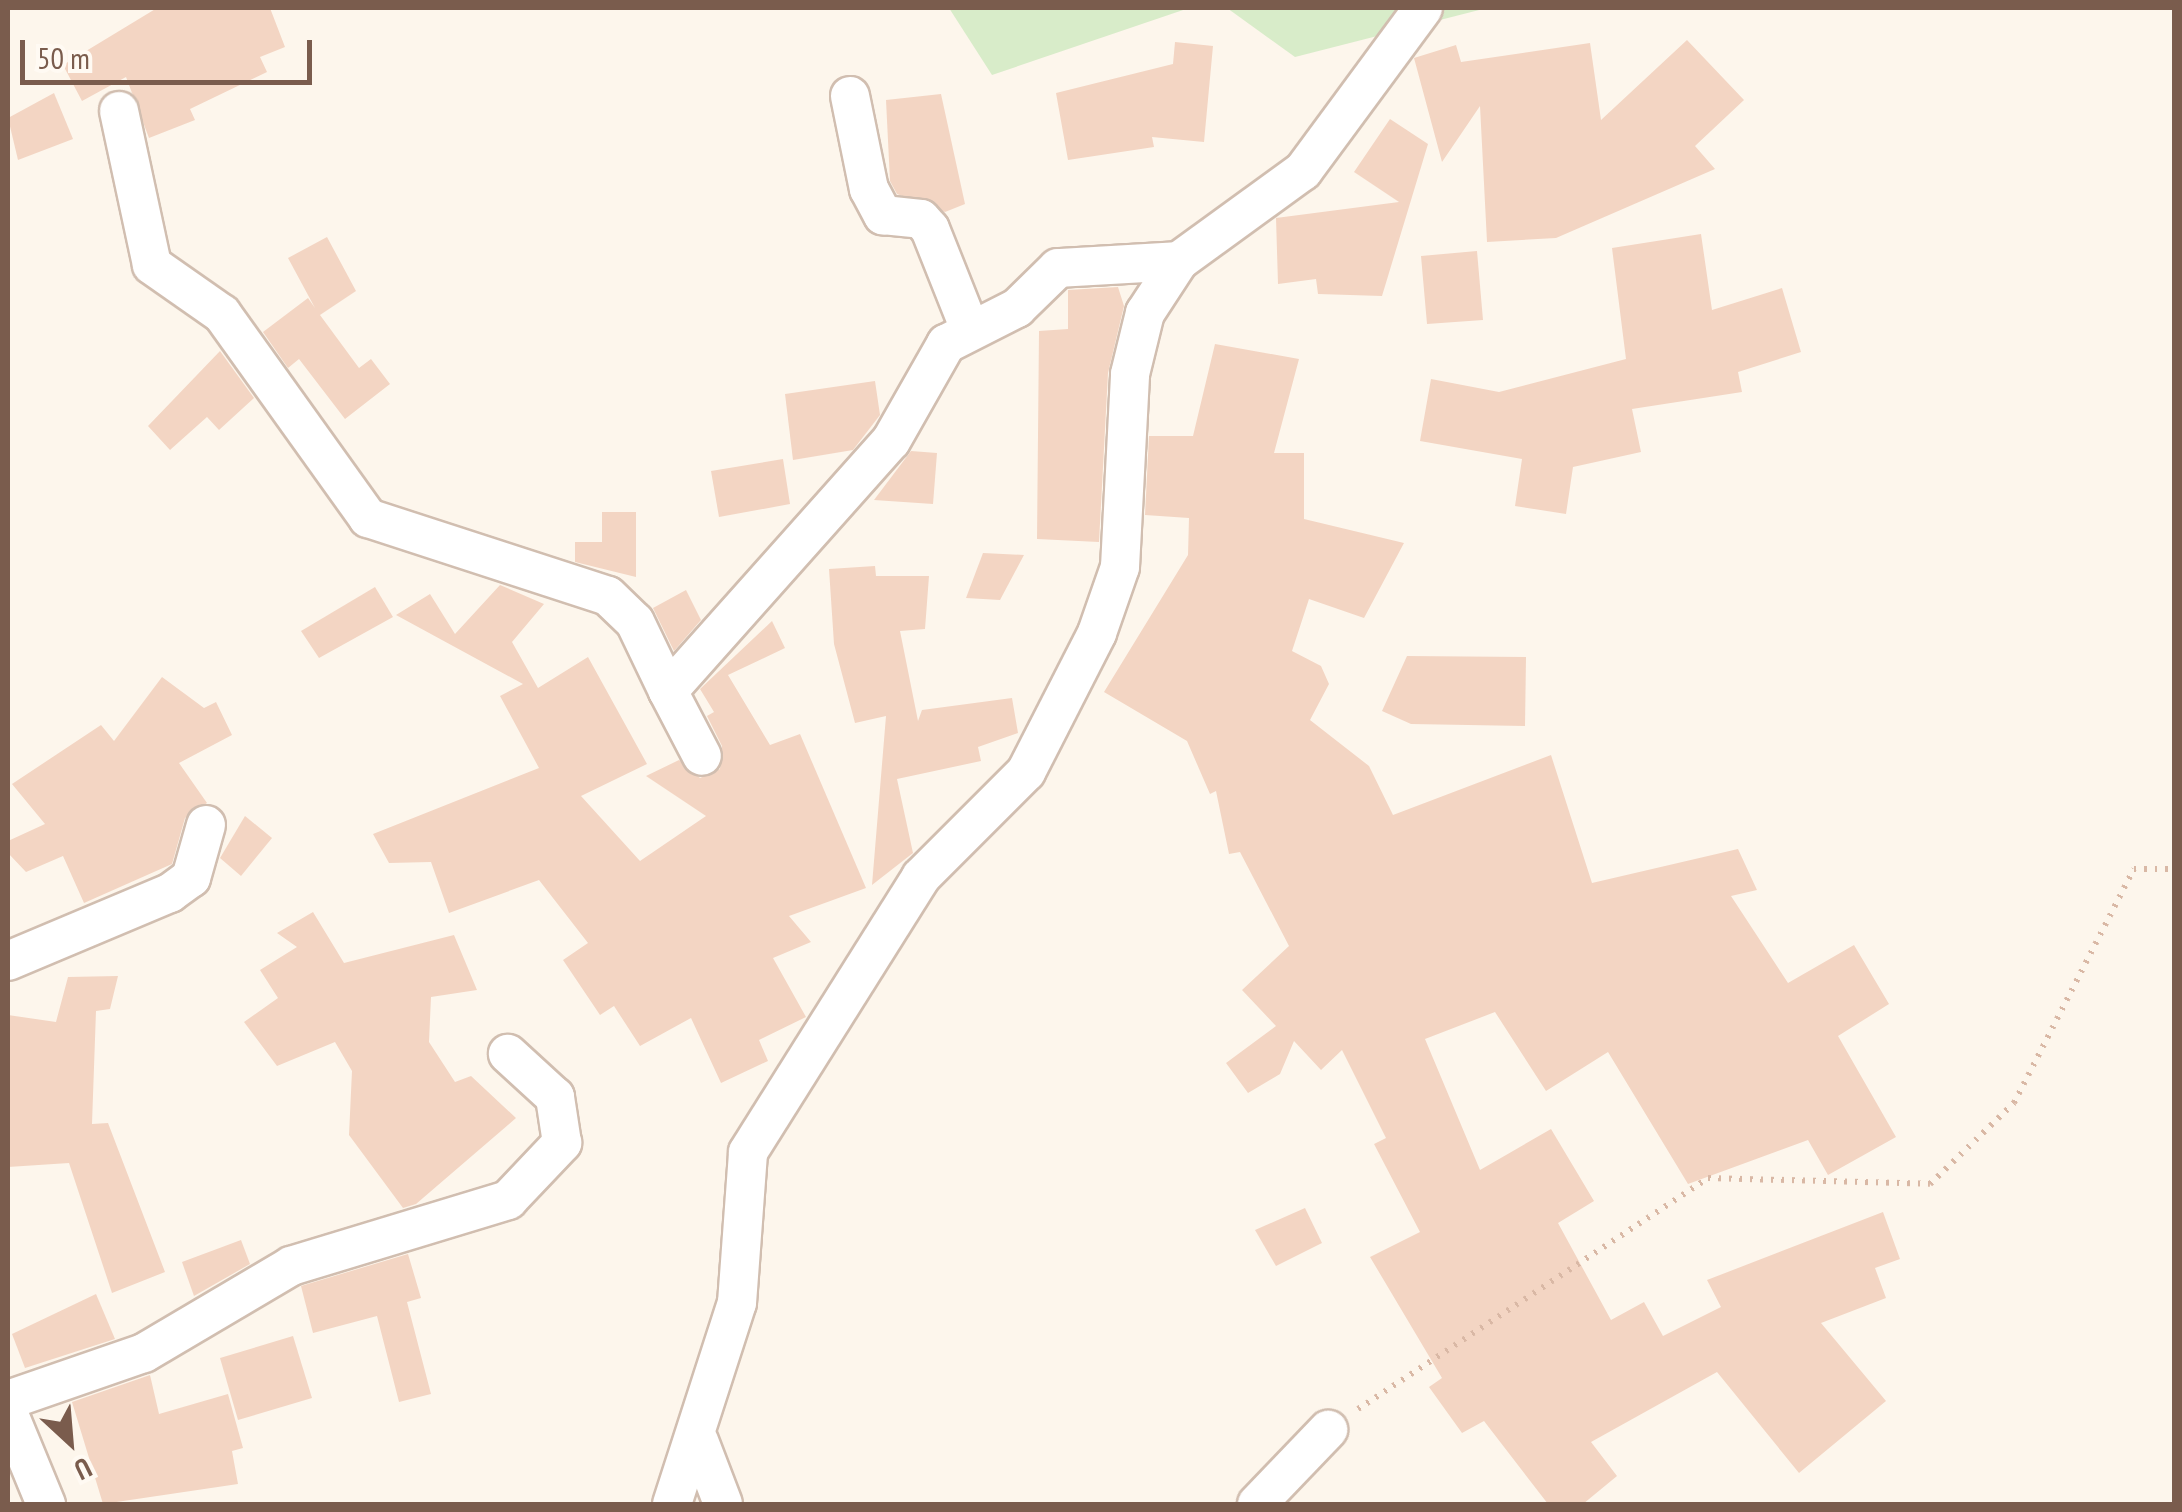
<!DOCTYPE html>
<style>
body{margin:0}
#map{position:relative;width:2182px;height:1512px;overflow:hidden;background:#fdf6ec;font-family:"PT Sans Narrow",sans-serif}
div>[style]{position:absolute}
.green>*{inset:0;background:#d8ecc9}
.building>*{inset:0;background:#f3d5c3}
.path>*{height:6px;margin-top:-3px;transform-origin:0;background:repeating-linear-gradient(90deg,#d9b8a5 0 2.5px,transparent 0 10.5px)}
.roads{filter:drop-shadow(2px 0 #d1beb0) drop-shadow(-2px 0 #d1beb0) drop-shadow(0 2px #d1beb0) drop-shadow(0 -2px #d1beb0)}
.minor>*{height:38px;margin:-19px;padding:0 19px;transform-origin:19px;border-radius:19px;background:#fff}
span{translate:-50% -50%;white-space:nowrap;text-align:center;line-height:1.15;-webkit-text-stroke:9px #fffaf3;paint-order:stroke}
.frame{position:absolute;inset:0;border:10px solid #7a5c4d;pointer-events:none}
.north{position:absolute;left:20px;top:1392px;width:100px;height:100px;-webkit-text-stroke:8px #fffaf3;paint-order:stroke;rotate:154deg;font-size:28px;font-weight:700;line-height:40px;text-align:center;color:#7a5c4d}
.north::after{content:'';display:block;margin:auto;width:35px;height:45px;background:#7a5c4d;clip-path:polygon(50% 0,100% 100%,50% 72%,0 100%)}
.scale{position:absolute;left:20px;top:40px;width:292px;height:45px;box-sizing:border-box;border:5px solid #7a5c4d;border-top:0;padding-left:12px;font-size:30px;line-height:35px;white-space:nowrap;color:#7a5c4d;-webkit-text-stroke:8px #fffaf3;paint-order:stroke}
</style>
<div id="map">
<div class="green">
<i style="clip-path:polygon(949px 8px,1189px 8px,992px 75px)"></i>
<i style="clip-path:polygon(1227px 8px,1487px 8px,1295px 57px)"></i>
</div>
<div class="building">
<i style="clip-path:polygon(157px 8px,270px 8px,285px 47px,260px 57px,267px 72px,190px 109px,195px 120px,149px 138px,126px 77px,82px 101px,63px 65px)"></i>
<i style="clip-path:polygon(1687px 40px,1744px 100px,1695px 146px,1715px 169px,1556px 238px,1487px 242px,1480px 106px,1442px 162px,1414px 58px,1456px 45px,1461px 62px,1590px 43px,1601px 120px)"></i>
<i style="clip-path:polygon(1175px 42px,1213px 46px,1204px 142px,1152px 137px,1154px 147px,1068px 160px,1056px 93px,1173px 64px)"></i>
<i style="clip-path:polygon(54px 93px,73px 139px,18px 160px,8px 118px)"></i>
<i style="clip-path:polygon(941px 94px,965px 204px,945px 212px,897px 194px,890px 181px,886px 100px)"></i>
<i style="clip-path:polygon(1390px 119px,1428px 144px,1382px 296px,1318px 294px,1316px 279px,1278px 284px,1276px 218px,1399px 202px,1354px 172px)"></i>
<i style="clip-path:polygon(1701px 234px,1712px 310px,1782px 288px,1801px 352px,1738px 372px,1742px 392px,1632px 409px,1641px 452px,1573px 467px,1566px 514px,1515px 506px,1522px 459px,1420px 441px,1431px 379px,1499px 392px,1626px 359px,1612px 248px)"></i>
<i style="clip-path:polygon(327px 237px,356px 291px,320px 315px,359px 368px,371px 359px,390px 384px,345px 419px,299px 359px,288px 368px,263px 332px,308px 298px,315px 308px,288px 258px)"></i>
<i style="clip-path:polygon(1477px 251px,1483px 320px,1427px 324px,1421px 256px)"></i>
<i style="clip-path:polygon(1118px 287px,1124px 306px,1108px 373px,1099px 542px,1037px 539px,1039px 331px,1068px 329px,1068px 290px)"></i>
<i style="clip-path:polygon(1215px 344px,1299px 359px,1274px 453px,1304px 453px,1304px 519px,1404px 543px,1364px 618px,1309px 599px,1292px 651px,1321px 666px,1329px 684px,1310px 720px,1369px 766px,1393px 815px,1551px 755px,1592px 883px,1738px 849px,1757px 890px,1731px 896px,1788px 983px,1854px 945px,1889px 1004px,1838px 1036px,1896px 1137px,1828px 1175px,1808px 1140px,1688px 1184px,1608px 1052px,1546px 1091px,1495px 1012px,1425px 1039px,1480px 1170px,1551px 1129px,1594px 1201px,1558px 1223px,1611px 1320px,1644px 1302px,1663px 1336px,1721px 1307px,1707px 1280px,1883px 1212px,1900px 1259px,1875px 1268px,1886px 1298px,1821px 1323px,1886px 1401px,1799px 1473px,1717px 1372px,1591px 1442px,1617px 1476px,1583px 1504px,1548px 1504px,1484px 1421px,1462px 1433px,1429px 1387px,1442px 1378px,1370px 1257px,1420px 1232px,1374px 1144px,1386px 1138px,1342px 1050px,1321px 1070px,1294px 1041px,1280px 1074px,1248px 1093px,1226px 1063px,1276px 1026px,1242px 990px,1289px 946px,1240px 852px,1229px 854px,1216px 791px,1210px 794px,1187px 741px,1104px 692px,1188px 555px,1189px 518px,1145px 515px,1149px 436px,1193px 436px)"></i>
<i style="clip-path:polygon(220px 351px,254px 398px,219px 430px,207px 417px,170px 450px,148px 426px)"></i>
<i style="clip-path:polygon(875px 381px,880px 415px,853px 450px,793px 460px,785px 394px)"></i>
<i style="clip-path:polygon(911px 451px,937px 453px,933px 504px,874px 500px)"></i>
<i style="clip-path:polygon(783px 459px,790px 504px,719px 517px,711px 471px)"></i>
<i style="clip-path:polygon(602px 512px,636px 512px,636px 577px,575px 562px,575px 542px,602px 542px)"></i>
<i style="clip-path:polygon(983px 553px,1024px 555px,1000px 600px,966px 598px)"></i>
<i style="clip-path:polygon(875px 566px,876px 576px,929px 576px,925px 629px,900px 631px,918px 721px,922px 710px,1012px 698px,1018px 733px,978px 747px,981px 761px,897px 779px,913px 853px,872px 885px,886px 716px,855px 723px,834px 644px,829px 569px)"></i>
<i style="clip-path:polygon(500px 585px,544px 604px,512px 642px,538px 688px,588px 657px,647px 764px,581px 796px,640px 861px,706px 816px,646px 776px,679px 760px,700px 778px,720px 769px,722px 746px,707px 716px,714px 712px,700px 689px,772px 621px,785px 648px,728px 675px,770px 745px,800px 734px,866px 888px,789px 916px,811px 942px,773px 958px,806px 1017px,759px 1040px,768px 1061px,721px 1083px,691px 1018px,640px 1046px,614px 1006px,600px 1015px,563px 960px,588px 943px,539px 880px,449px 913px,431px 862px,389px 863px,373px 834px,539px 768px,500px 696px,523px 684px,396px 615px,430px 594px,455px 634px)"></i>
<i style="clip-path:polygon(375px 587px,393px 617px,319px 658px,301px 631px)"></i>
<i style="clip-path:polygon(686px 590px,701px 620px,674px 651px,653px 608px)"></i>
<i style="clip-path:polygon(1407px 656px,1526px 657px,1525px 726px,1411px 724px,1382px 711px)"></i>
<i style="clip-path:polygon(162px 677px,204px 708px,216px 702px,232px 735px,179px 763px,207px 803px,185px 818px,172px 864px,84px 903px,63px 856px,26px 872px,8px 853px,8px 841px,45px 824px,12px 784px,101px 725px,114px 741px)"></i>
<i style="clip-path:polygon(245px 816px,272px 838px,241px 876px,220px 858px)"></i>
<i style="clip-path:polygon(313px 912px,344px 963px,454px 935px,477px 990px,431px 997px,429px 1042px,455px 1082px,471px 1076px,516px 1118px,416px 1204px,403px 1208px,349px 1135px,352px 1071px,335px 1042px,277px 1066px,244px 1022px,278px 998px,260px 970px,297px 947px,277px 933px)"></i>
<i style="clip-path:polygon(118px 976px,110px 1009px,96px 1011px,92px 1124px,108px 1123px,165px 1272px,112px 1293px,69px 1163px,8px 1167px,8px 1015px,56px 1022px,68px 977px)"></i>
<i style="clip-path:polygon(1305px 1208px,1322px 1243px,1276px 1266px,1255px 1230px)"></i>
<i style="clip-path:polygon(241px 1240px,250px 1264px,194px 1296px,182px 1262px)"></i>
<i style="clip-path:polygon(408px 1254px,421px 1298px,407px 1302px,431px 1394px,399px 1402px,377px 1316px,313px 1333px,301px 1286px)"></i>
<i style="clip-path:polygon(96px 1294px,115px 1339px,25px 1368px,12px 1334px)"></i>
<i style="clip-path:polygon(293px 1336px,312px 1398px,238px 1420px,220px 1358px)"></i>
<i style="clip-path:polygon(150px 1375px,159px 1414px,228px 1394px,243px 1448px,232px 1451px,238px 1484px,103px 1504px,72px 1402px)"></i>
</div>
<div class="path">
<i style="left:1358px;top:1409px;width:419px;rotate:-33.4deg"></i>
<i style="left:1708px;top:1178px;width:222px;rotate:1.5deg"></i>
<i style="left:1930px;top:1184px;width:117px;rotate:-44deg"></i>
<i style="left:2014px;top:1103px;width:263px;rotate:-62.9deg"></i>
<i style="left:2134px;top:869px;width:40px"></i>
</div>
<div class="roads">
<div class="minor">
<i style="left:850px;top:96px;width:95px;rotate:78.5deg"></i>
<i style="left:869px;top:189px;width:30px;rotate:62deg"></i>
<i style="left:883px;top:215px;width:38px;rotate:6deg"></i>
<i style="left:921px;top:219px;width:13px;rotate:48deg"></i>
<i style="left:930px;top:229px;width:105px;rotate:68.3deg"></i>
<i style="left:119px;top:111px;width:157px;rotate:77.9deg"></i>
<i style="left:152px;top:265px;width:85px;rotate:35deg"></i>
<i style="left:222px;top:314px;width:251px;rotate:54.4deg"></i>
<i style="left:368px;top:518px;width:252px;rotate:18deg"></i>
<i style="left:608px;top:596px;width:37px;rotate:44deg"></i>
<i style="left:635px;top:622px;width:76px;rotate:64.4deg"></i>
<i style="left:668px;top:691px;width:335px;rotate:-48.3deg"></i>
<i style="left:891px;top:441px;width:112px;rotate:-60.4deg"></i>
<i style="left:946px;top:344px;width:80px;rotate:-26.9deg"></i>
<i style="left:1017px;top:308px;width:57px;rotate:-44.3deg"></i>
<i style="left:1058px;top:268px;width:121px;rotate:-3.3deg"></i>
<i style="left:668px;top:691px;width:73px;rotate:62.4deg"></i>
<i style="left:8px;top:961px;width:176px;rotate:-22.8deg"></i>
<i style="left:170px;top:893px;width:26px;rotate:-36deg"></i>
<i style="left:191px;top:878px;width:55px;rotate:-74.2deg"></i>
<i style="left:8px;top:1400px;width:144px;rotate:-19.1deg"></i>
<i style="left:144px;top:1353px;width:171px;rotate:-30.6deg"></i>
<i style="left:291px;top:1266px;width:227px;rotate:-16.9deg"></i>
<i style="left:508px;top:1200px;width:79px;rotate:-46.5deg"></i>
<i style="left:562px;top:1143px;width:47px;rotate:-98.7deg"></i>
<i style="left:555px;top:1097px;width:64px;rotate:-137.5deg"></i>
<i style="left:8px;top:1412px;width:100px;rotate:67.6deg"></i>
<i style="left:699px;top:1441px;width:67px;rotate:69.1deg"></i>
<i style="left:672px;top:1504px;width:211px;rotate:-72.1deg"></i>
<i style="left:737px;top:1303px;width:151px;rotate:-85.8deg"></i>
<i style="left:748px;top:1152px;width:325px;rotate:-57.8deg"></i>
<i style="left:921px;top:877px;width:148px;rotate:-45deg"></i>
<i style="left:1026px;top:772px;width:156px;rotate:-62.9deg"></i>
<i style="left:1097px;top:633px;width:70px;rotate:-70.8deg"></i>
<i style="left:1120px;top:567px;width:193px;rotate:-87deg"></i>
<i style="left:1130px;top:374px;width:63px;rotate:-76.2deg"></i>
<i style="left:1145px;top:313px;width:62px;rotate:-56.8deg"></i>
<i style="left:1179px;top:261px;width:153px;rotate:-36deg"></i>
<i style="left:1303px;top:171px;width:202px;rotate:-53.6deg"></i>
<i style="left:1257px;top:1504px;width:103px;rotate:-46.2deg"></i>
</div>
</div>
<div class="frame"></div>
<div class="north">U</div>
<div class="scale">50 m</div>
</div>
